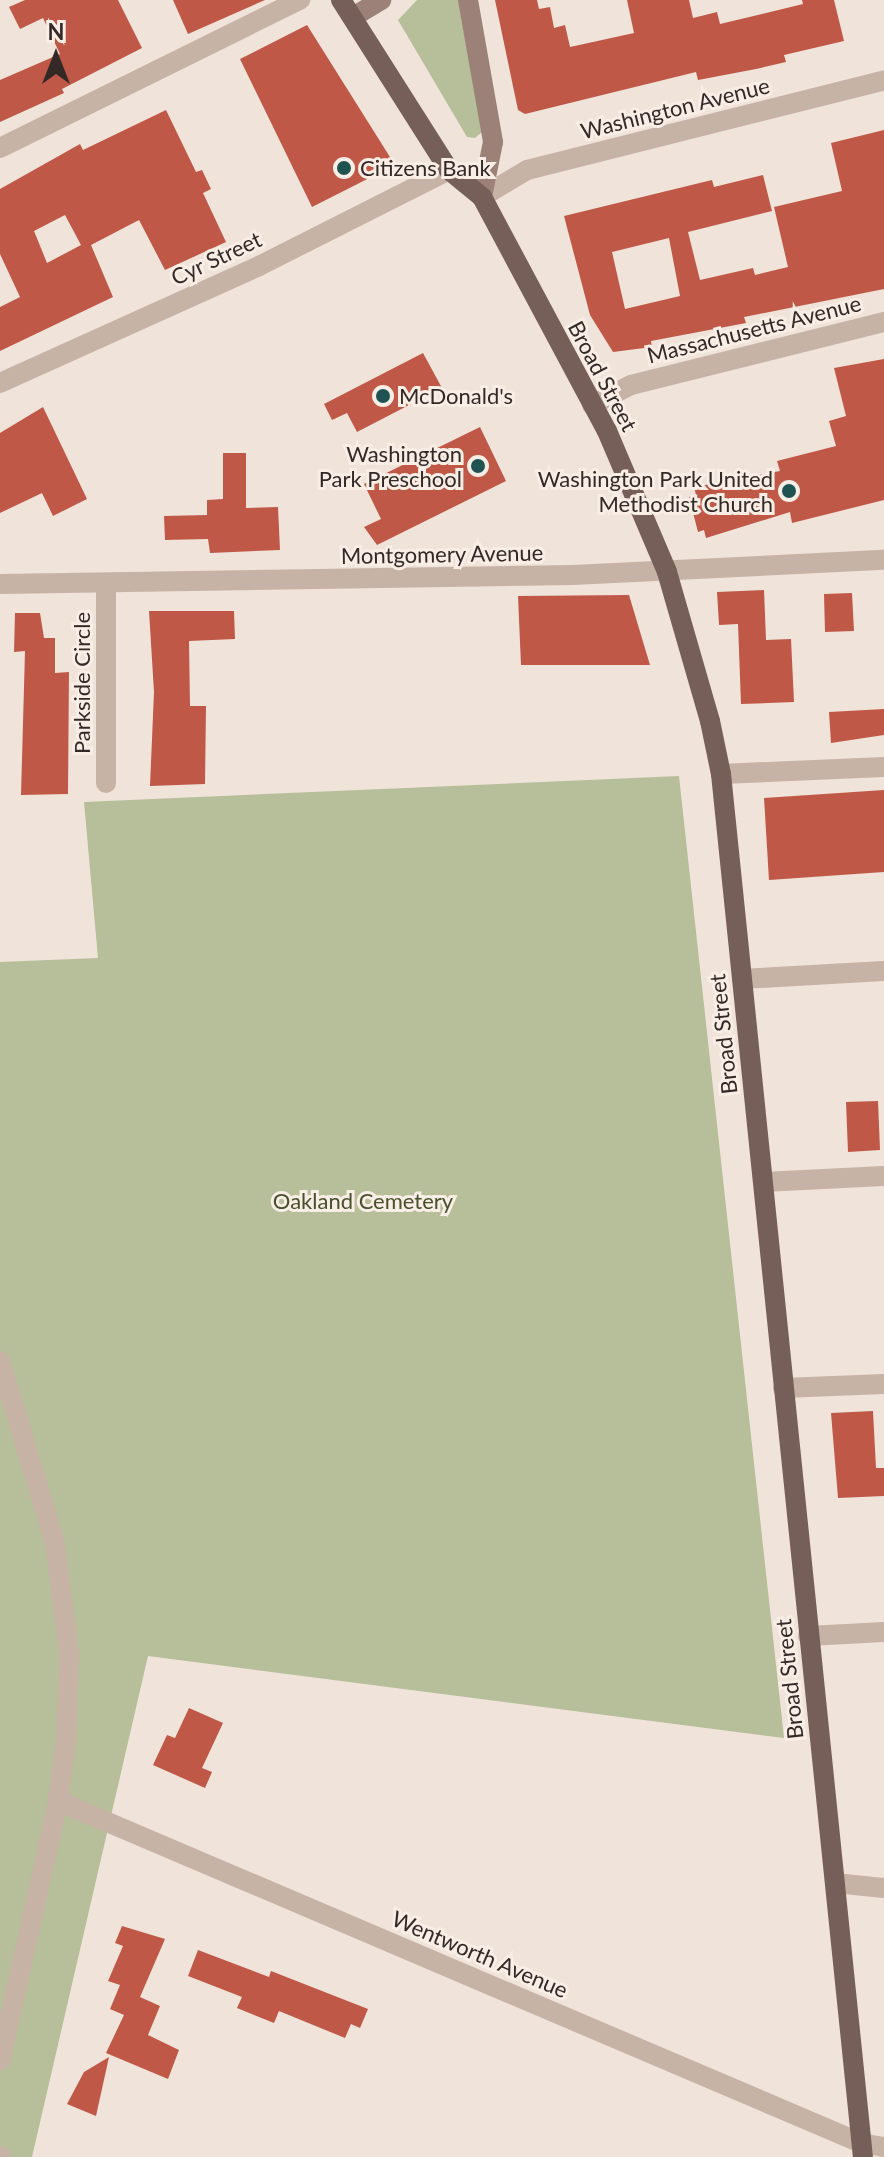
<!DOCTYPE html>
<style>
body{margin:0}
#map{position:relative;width:884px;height:2157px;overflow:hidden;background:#f0e3d9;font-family:Lato,sans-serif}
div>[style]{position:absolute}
.green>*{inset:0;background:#b6be9a}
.building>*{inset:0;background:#c05847}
.minor>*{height:20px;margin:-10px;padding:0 10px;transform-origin:10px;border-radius:10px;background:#c7b2a6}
.secondary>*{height:20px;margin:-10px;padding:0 10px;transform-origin:10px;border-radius:10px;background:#9b8178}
.primary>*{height:20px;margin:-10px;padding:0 10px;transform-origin:10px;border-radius:10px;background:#755f58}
.dots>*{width:22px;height:22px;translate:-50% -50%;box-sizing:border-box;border:4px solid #f8eee5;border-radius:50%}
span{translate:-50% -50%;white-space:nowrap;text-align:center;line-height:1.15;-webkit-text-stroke:6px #f8eee5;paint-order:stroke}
.street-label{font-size:22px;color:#342927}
.poi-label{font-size:22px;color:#342927}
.left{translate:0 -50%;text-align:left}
.right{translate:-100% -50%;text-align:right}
.park-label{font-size:22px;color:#47512c}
.north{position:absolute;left:16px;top:16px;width:80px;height:80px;-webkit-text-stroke:6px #f8eee5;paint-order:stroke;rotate:0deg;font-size:22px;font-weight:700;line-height:32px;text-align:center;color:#342927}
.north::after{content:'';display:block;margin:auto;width:28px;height:36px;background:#342927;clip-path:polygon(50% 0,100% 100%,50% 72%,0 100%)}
</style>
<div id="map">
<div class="green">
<i style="clip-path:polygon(417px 0,458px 0,482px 132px,475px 138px,467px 137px,398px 20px)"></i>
<i style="clip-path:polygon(679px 776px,784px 1738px,148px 1656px,32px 2157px,0 2157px,0 962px,98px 958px,84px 802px)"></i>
</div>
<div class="building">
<i style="clip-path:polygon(25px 0,118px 0,142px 48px,62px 89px,64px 93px,0 122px,0 80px,60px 54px,43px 18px,20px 29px,9px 7px)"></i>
<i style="clip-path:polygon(173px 0,265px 0,188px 34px)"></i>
<i style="clip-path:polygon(495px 0,537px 0,539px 9px,550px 7px,554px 28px,565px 25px,570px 47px,634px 33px,627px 0,689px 0,693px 18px,717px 12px,720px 24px,803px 4px,802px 0,834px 0,844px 41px,784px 55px,786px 62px,756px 69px,698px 80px,696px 72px,525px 114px,518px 110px)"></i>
<i style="clip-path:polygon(307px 25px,395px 165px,312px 207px,240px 59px)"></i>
<i style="clip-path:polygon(evenodd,166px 110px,196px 172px,202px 170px,211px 189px,203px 193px,226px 242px,165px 270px,139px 220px,91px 245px,113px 297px,0 351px,0 307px,20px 297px,0 254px,0 189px,80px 144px,83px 150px,166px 110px,65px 215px,81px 245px,47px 263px,34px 231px,65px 215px)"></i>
<i style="clip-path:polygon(evenodd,884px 130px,884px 289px,744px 317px,746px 323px,651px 341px,652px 347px,613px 352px,590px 315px,564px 216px,712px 180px,714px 187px,763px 175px,772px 211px,688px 232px,700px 280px,753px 268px,755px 275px,788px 267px,774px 207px,842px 191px,831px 143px,884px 130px,669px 238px,680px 296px,625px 309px,612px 252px,669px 238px)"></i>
<i style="clip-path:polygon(423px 353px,442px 388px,357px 432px,347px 413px,332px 420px,324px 404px)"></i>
<i style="clip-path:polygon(884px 359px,884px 500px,792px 523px,790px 512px,706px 538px,704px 530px,698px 532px,689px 497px,696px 495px,694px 487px,780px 471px,777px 461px,836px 446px,829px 421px,846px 416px,834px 368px)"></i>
<i style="clip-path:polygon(43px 407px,87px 499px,53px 516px,42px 493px,0 513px,0 433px)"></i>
<i style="clip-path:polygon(480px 427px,506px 481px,377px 545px,364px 527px,381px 519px,364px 484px)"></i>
<i style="clip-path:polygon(223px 453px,246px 453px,246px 508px,278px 507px,280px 550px,210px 553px,208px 539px,165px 540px,164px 516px,207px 515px,207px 500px,223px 499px)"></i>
<i style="clip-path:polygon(764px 590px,766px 640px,791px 639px,794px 702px,741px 704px,738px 624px,719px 625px,717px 592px)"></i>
<i style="clip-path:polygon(852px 593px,854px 631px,825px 632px,824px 594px)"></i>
<i style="clip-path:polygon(629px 595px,650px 665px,521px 665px,518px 596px)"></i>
<i style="clip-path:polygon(149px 611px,234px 611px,235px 639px,189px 641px,190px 706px,206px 706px,205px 784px,150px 786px,154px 692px)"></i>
<i style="clip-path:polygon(15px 613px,40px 613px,44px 638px,55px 638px,55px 673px,69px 672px,68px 794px,21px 795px,25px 651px,14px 652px)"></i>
<i style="clip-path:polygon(884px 709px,884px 735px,831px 743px,829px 712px)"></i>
<i style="clip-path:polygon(884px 790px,884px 872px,769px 880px,764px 798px)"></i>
<i style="clip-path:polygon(878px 1101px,880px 1150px,848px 1152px,846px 1102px)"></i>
<i style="clip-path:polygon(873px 1411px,876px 1468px,884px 1468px,884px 1496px,838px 1498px,831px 1413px)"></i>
<i style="clip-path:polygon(189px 1708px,223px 1723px,202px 1768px,212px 1772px,205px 1788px,153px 1765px,167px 1735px,175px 1738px)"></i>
<i style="clip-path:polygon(122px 1926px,165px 1939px,140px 1997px,160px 2006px,148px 2035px,179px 2050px,168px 2079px,106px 2053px,124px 2015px,110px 2009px,120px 1985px,108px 1981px,123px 1946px,115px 1943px)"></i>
<i style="clip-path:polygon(198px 1950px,269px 1977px,271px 1971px,368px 2009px,360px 2028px,351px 2024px,345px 2038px,279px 2011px,274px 2023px,237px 2008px,242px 1997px,188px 1976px)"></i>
<i style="clip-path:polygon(109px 2057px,96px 2116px,67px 2104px,84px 2072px)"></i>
</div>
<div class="minor">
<i style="left:0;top:148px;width:335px;rotate:-26.3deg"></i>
<i style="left:482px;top:197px;width:52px;rotate:-31deg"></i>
<i style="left:527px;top:170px;width:368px;rotate:-14.1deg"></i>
<i style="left:0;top:383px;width:284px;rotate:-24.3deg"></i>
<i style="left:259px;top:266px;width:213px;rotate:-26.8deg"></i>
<i style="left:592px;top:405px;width:44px;rotate:-27.1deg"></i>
<i style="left:631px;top:385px;width:261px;rotate:-14deg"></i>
<i style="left:106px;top:583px;width:200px;rotate:90deg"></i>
<i style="left:0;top:584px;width:573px;rotate:-0.9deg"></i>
<i style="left:573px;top:575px;width:311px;rotate:-2.8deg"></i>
<i style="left:721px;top:774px;width:163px;rotate:-2.5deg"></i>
<i style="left:742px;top:979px;width:142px;rotate:-3.2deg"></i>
<i style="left:763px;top:1182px;width:121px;rotate:-2.8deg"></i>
<i style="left:0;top:1361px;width:190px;rotate:73.2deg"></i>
<i style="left:55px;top:1543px;width:112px;rotate:82.8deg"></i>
<i style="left:69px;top:1654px;width:86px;rotate:92deg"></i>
<i style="left:66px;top:1740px;width:62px;rotate:97.5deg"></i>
<i style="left:58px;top:1801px;width:266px;rotate:102.6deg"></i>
<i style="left:783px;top:1388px;width:101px;rotate:-2.3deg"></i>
<i style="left:808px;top:1636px;width:76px;rotate:-3deg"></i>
<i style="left:58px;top:1801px;width:873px;rotate:23.07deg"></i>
<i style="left:861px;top:2143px;width:23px;rotate:10deg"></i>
<i style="left:835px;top:1883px;width:49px;rotate:5.8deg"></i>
<i style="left:0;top:2156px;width:2px;rotate:27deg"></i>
</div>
<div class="secondary">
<i style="left:468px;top:0;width:144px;rotate:80deg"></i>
<i style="left:493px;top:142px;width:56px;rotate:101.3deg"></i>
<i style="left:353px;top:17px;width:33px;rotate:-31deg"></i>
</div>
<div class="primary">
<i style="left:341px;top:0;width:201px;rotate:57.6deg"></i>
<i style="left:449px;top:170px;width:43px;rotate:39.3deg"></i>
<i style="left:482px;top:197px;width:265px;rotate:61.9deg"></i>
<i style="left:607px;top:431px;width:153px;rotate:66.9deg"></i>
<i style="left:667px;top:572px;width:155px;rotate:73.9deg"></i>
<i style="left:710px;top:721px;width:54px;rotate:78.3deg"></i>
<i style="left:721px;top:774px;width:1390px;rotate:84.14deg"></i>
</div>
<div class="dots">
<i style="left:344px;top:168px;background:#1e5351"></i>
<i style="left:383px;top:396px;background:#1e5351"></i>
<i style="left:478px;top:466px;background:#1e5351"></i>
<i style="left:789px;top:491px;background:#1e5351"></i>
</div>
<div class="street-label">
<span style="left:675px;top:108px;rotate:-14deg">Washington Avenue</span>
<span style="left:216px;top:258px;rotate:-25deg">Cyr Street</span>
<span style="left:754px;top:329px;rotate:-14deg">Massachusetts Avenue</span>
<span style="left:603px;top:376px;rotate:62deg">Broad Street</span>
<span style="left:442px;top:554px;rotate:-1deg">Montgomery Avenue</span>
<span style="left:82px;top:683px;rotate:-90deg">Parkside Circle</span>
<span style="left:723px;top:1034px;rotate:-96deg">Broad Street</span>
<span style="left:789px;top:1679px;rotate:-96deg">Broad Street</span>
<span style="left:480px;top:1954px;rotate:23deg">Wentworth Avenue</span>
</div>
<div class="poi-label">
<span class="left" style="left:360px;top:168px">Citizens Bank</span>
<span class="left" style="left:399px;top:396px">McDonald's</span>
<span class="right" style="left:462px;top:466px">Washington<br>Park Preschool</span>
<span class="right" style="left:773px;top:491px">Washington Park United<br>Methodist Church</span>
</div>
<div class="park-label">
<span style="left:363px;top:1201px">Oakland Cemetery</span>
</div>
<div class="north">N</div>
</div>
